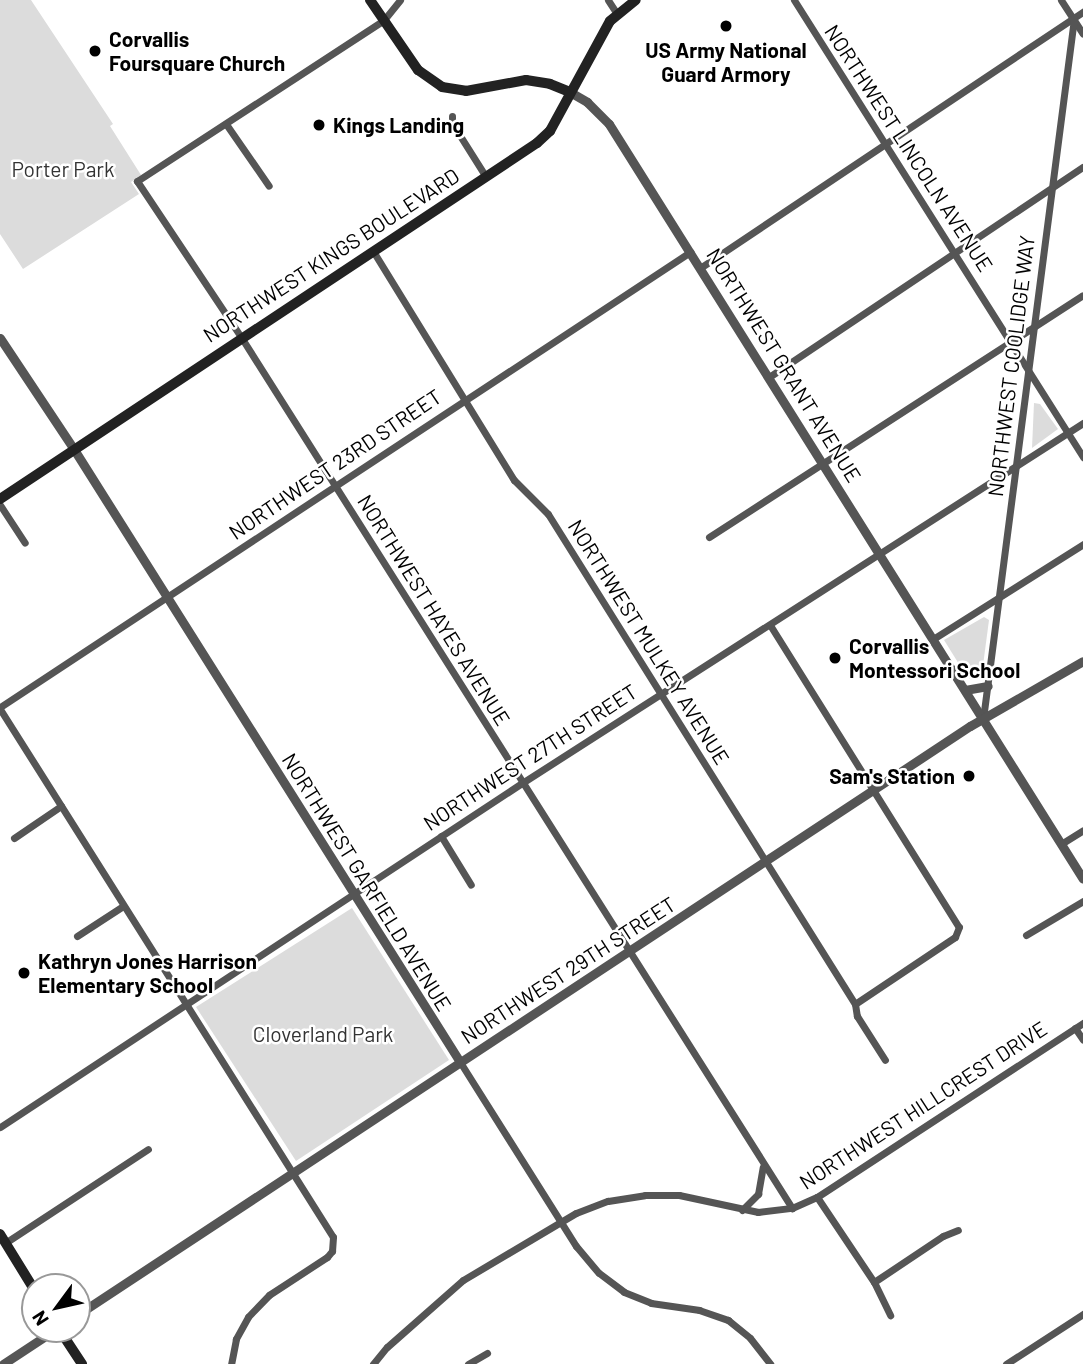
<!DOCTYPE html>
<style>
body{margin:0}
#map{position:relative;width:1083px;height:1364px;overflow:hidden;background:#fff;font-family:Barlow,sans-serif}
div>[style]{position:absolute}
.green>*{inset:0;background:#dcdcdc}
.minor>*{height:7px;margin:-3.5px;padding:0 3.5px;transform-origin:3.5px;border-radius:3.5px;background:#555}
.tertiary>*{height:9px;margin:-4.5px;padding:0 4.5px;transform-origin:4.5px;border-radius:4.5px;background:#555}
.secondary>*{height:10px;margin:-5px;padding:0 5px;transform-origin:5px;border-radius:5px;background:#222}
.dots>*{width:19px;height:19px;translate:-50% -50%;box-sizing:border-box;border:4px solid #fff;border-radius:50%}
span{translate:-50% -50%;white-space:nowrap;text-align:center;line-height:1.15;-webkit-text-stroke:5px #fff;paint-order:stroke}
.poi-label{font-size:21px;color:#000;font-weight:700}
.left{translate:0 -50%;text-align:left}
.right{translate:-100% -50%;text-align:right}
.street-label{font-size:21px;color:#000}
.park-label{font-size:21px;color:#333}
.north{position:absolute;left:21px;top:1273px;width:70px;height:70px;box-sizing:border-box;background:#fff;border:2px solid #999;border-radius:50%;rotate:237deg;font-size:19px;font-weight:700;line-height:28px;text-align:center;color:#000}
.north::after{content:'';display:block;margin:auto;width:24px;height:32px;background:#000;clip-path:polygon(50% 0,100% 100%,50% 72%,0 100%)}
</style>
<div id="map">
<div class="green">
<i style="clip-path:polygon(0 0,31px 0,113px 124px,110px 126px,141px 175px,131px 182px,139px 194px,23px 269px,0 234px)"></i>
<i style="clip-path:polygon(1034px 403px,1040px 404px,1058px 429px,1032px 448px)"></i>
<i style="clip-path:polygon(984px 617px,989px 620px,982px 673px,972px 680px,967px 677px,944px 640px)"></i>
<i style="clip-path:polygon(352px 908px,449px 1060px,296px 1161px,196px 1007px)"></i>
</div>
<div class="minor">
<i style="left:400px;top:0;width:26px;rotate:129deg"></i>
<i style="left:384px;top:20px;width:295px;rotate:146.9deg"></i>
<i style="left:137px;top:181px;width:187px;rotate:56.3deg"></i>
<i style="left:241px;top:337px;width:1031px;rotate:57.68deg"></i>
<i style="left:608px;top:0;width:17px;rotate:57deg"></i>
<i style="left:794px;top:0;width:541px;rotate:57.69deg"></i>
<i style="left:1061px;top:0;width:40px;rotate:57.1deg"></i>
<i style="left:452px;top:116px;width:7px;rotate:90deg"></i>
<i style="left:452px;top:123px;width:64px;rotate:57.8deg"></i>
<i style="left:226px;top:124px;width:75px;rotate:55.3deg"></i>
<i style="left:373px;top:251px;width:269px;rotate:58.4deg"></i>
<i style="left:514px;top:480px;width:48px;rotate:45deg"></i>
<i style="left:548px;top:514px;width:578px;rotate:57.93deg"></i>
<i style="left:855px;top:1004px;width:12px;rotate:81deg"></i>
<i style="left:857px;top:1016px;width:52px;rotate:57.5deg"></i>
<i style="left:700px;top:268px;width:461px;rotate:-33.8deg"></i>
<i style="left:769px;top:377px;width:378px;rotate:-33.8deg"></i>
<i style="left:0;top:505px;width:45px;rotate:56.7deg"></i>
<i style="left:709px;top:537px;width:445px;rotate:-32.9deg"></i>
<i style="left:770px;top:625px;width:356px;rotate:58deg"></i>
<i style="left:959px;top:927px;width:11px;rotate:112deg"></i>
<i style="left:955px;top:937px;width:120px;rotate:146.2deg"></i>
<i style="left:933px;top:639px;width:178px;rotate:-32.3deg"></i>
<i style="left:0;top:707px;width:827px;rotate:-33.4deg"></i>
<i style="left:0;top:709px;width:624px;rotate:57.76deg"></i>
<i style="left:333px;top:1237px;width:14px;rotate:94deg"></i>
<i style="left:332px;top:1251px;width:8px;rotate:130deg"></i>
<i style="left:327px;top:1257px;width:69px;rotate:146.8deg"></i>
<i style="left:269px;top:1295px;width:30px;rotate:134deg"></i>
<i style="left:248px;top:1317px;width:25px;rotate:119deg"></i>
<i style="left:236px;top:1339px;width:25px;rotate:101deg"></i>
<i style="left:983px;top:719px;width:707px;rotate:-82.6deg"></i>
<i style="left:441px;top:836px;width:57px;rotate:58.5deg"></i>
<i style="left:14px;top:838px;width:57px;rotate:-34.2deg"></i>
<i style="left:1061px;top:844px;width:26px;rotate:-32deg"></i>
<i style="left:1026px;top:935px;width:66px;rotate:-30.8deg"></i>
<i style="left:77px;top:936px;width:55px;rotate:-33.1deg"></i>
<i style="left:1075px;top:1028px;width:14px;rotate:56deg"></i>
<i style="left:460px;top:1062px;width:218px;rotate:57.8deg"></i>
<i style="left:576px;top:1246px;width:35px;rotate:50deg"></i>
<i style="left:599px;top:1273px;width:31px;rotate:37deg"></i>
<i style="left:624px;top:1292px;width:29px;rotate:22deg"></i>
<i style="left:651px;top:1303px;width:49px;rotate:8.3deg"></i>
<i style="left:699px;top:1310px;width:31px;rotate:19deg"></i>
<i style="left:728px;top:1320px;width:28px;rotate:39deg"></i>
<i style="left:750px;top:1338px;width:33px;rotate:52deg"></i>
<i style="left:0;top:1127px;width:625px;rotate:-33.39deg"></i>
<i style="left:522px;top:783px;width:667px;rotate:-32.69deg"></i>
<i style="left:817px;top:1197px;width:102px;rotate:56.2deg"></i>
<i style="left:874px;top:1282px;width:37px;rotate:64deg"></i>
<i style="left:742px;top:1210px;width:23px;rotate:-45deg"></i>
<i style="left:758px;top:1194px;width:27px;rotate:-80deg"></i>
<i style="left:5px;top:1243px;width:171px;rotate:-33.3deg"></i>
<i style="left:874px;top:1282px;width:83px;rotate:-33.7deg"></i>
<i style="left:943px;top:1236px;width:16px;rotate:-22deg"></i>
<i style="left:373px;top:1364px;width:22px;rotate:-51deg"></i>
<i style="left:387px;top:1347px;width:101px;rotate:-41.4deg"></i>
<i style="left:463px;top:1280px;width:131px;rotate:-30.7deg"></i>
<i style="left:576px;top:1213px;width:34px;rotate:-21deg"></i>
<i style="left:608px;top:1201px;width:37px;rotate:-9deg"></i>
<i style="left:645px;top:1195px;width:34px"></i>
<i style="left:679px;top:1195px;width:81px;rotate:12.1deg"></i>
<i style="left:758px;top:1212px;width:34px;rotate:-7deg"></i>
<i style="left:792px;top:1208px;width:27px;rotate:-24deg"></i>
<i style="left:817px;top:1197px;width:318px;rotate:-33.2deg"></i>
<i style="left:468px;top:1364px;width:22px;rotate:-30deg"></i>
<i style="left:1006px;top:1364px;width:92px;rotate:-33deg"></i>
</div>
<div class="tertiary">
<i style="left:570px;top:92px;width:20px;rotate:30deg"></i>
<i style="left:587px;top:102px;width:31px;rotate:45deg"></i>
<i style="left:609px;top:124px;width:891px;rotate:57.88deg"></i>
<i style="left:0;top:338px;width:136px;rotate:56.4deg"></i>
<i style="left:75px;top:451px;width:722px;rotate:57.78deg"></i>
<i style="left:965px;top:690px;width:23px;rotate:-10deg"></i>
<i style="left:77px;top:1315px;width:1070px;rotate:-33.41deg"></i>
<i style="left:970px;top:726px;width:130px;rotate:-29.9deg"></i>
<i style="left:3px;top:1364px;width:64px;rotate:-33.4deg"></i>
</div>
<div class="secondary">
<i style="left:370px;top:0;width:85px;rotate:55.6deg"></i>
<i style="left:418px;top:70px;width:29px;rotate:35deg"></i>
<i style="left:442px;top:87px;width:24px;rotate:9deg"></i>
<i style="left:466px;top:91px;width:61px;rotate:-10.4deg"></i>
<i style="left:526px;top:80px;width:24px;rotate:9deg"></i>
<i style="left:550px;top:84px;width:22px;rotate:22deg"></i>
<i style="left:0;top:499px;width:644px;rotate:-33.54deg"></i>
<i style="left:537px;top:143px;width:18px;rotate:-43deg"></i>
<i style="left:550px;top:131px;width:125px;rotate:-61.4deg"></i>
<i style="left:610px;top:21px;width:33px;rotate:-39deg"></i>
<i style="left:0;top:1234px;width:67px;rotate:58.4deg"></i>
<i style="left:59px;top:1329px;width:42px;rotate:56.7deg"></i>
</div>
<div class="dots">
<i style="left:726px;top:26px;background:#000"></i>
<i style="left:95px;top:51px;background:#000"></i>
<i style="left:319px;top:125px;background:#000"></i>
<i style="left:835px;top:658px;background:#000"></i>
<i style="left:969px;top:776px;background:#000"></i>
<i style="left:24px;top:973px;background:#000"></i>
</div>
<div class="poi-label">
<span class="left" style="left:109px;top:51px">Corvallis<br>Foursquare Church</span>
<span style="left:726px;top:62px">US Army National<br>Guard Armory</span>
<span class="left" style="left:333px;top:125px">Kings Landing</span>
<span class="left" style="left:849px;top:658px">Corvallis<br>Montessori School</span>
<span class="right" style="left:955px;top:776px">Sam's Station</span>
<span class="left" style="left:38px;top:973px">Kathryn Jones Harrison<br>Elementary School</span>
</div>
<div class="street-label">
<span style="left:909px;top:148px;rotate:57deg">NORTHWEST LINCOLN AVENUE</span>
<span style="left:331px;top:255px;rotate:-33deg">NORTHWEST KINGS BOULEVARD</span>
<span style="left:784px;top:365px;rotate:58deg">NORTHWEST GRANT AVENUE</span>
<span style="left:1011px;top:366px;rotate:-83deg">NORTHWEST COOLIDGE WAY</span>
<span style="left:335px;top:464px;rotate:-34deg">NORTHWEST 23RD STREET</span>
<span style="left:434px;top:610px;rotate:58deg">NORTHWEST HAYES AVENUE</span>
<span style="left:649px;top:642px;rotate:58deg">NORTHWEST MULKEY AVENUE</span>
<span style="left:530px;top:757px;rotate:-33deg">NORTHWEST 27TH STREET</span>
<span style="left:367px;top:882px;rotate:58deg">NORTHWEST GARFIELD AVENUE</span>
<span style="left:568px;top:970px;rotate:-33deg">NORTHWEST 29TH STREET</span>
<span style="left:923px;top:1105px;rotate:-33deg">NORTHWEST HILLCREST DRIVE</span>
</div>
<div class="park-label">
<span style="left:63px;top:169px">Porter Park</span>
<span style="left:323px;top:1034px">Cloverland Park</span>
</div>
<div class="north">N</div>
</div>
